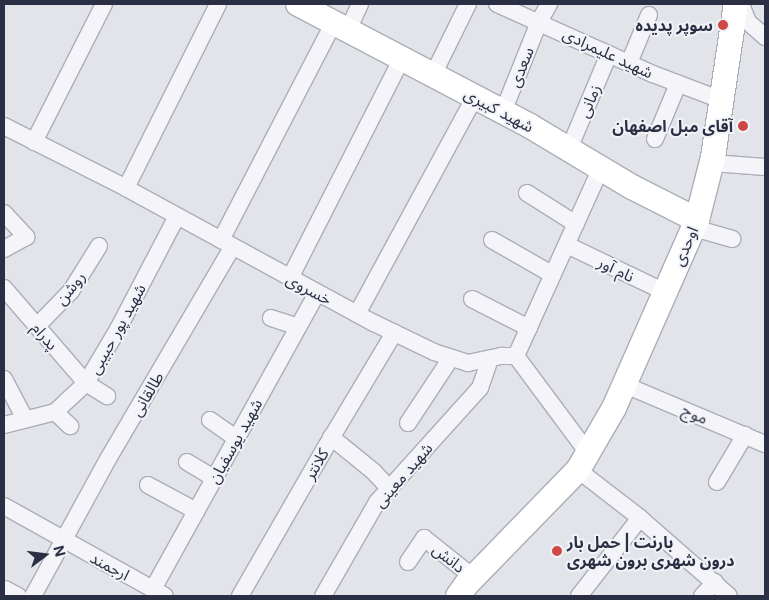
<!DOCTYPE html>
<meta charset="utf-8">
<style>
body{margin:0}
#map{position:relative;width:769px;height:600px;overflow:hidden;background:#e2e4ea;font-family:Inter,"Noto Sans Arabic",sans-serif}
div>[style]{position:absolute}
.roads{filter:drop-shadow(1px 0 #abaeb8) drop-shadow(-1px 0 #abaeb8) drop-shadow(0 1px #abaeb8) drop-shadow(0 -1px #abaeb8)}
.street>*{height:16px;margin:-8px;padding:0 8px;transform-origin:8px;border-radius:8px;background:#f5f5f9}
.secondary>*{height:24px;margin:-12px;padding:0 12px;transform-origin:12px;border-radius:12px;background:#fff}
.dots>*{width:14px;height:14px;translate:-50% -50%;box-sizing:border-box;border:2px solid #f2f3f8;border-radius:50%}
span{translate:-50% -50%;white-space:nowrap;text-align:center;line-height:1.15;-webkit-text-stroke:4px #f2f3f8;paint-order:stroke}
.poi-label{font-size:16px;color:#2a2f43;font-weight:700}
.right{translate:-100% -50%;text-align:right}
.left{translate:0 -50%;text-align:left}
.street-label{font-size:16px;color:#2a2f43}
.frame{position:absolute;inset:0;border:5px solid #2a2f43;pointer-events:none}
.north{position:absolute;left:20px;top:530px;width:50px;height:50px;-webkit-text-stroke:4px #f2f3f8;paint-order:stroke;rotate:75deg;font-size:14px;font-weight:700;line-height:20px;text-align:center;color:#2a2f43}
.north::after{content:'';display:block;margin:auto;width:18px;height:22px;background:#2a2f43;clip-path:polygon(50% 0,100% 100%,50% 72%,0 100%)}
</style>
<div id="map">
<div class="roads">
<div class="street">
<i style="left:497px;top:4px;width:171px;rotate:24.2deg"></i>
<i style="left:653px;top:74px;width:73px;rotate:20.9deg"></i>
<i style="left:741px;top:4px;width:19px;rotate:69deg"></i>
<i style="left:748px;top:22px;width:23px;rotate:41deg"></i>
<i style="left:348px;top:30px;width:29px;rotate:-65deg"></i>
<i style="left:629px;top:63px;width:52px;rotate:-67.4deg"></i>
<i style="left:433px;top:75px;width:79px;rotate:-63.8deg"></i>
<i style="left:503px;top:112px;width:97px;rotate:-68.2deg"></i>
<i style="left:539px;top:22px;width:21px;rotate:-61deg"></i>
<i style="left:4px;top:126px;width:137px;rotate:26.9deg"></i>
<i style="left:126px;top:188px;width:282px;rotate:28.6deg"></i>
<i style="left:374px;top:323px;width:67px;rotate:25.8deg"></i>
<i style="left:434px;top:352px;width:36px;rotate:18deg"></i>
<i style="left:468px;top:363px;width:35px;rotate:-12deg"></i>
<i style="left:502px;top:356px;width:14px"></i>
<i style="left:516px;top:356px;width:121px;rotate:53.4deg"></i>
<i style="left:655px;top:139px;width:60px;rotate:-67.3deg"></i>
<i style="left:34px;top:142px;width:155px;rotate:-63.1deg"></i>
<i style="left:569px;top:149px;width:103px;rotate:-67.2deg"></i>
<i style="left:712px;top:163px;width:53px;rotate:4.3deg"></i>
<i style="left:126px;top:188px;width:206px;rotate:-63.4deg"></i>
<i style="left:527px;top:193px;width:58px;rotate:32.3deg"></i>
<i style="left:4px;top:213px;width:33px;rotate:47deg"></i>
<i style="left:26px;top:237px;width:25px;rotate:151deg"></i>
<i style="left:694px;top:228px;width:40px;rotate:16deg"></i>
<i style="left:221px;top:240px;width:246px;rotate:-62.6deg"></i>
<i style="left:492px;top:240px;width:70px;rotate:29.8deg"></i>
<i style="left:567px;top:245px;width:109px;rotate:25.6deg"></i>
<i style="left:290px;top:278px;width:247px;rotate:-63deg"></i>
<i style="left:4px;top:288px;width:125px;rotate:49.2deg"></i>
<i style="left:86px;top:383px;width:25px;rotate:32deg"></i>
<i style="left:472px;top:299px;width:64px;rotate:27deg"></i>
<i style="left:357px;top:314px;width:247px;rotate:-61.5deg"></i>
<i style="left:271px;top:318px;width:28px;rotate:18deg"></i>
<i style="left:37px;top:326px;width:49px;rotate:-45.8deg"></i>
<i style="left:71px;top:291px;width:53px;rotate:-58.1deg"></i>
<i style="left:516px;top:356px;width:206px;rotate:-65.7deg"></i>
<i style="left:4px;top:379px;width:45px;rotate:62.3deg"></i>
<i style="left:625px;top:385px;width:152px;rotate:22.9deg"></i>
<i style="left:55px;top:412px;width:21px;rotate:43deg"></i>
<i style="left:210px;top:420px;width:32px;rotate:35deg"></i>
<i style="left:408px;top:423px;width:78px;rotate:-56.5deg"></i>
<i style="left:4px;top:425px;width:53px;rotate:-14.3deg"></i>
<i style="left:55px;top:412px;width:42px;rotate:-43.1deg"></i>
<i style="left:86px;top:383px;width:63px;rotate:-59.3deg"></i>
<i style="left:118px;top:329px;width:127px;rotate:-62.4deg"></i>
<i style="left:331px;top:437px;width:54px;rotate:39deg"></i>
<i style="left:373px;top:471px;width:23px;rotate:47deg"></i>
<i style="left:187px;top:462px;width:31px;rotate:31deg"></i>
<i style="left:578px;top:470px;width:78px;rotate:37.7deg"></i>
<i style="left:640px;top:518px;width:118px;rotate:41.2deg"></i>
<i style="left:717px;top:482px;width:55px;rotate:-59.2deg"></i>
<i style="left:148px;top:485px;width:55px;rotate:28.4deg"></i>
<i style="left:4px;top:506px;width:184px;rotate:29.2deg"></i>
<i style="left:408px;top:562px;width:29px;rotate:-56deg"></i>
<i style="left:424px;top:538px;width:63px;rotate:38.5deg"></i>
<i style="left:5px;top:589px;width:15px;rotate:28deg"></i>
<i style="left:153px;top:589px;width:338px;rotate:-61deg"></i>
<i style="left:33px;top:596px;width:156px;rotate:-61.3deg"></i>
<i style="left:108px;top:459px;width:245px;rotate:-59.6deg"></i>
<i style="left:240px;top:596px;width:174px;rotate:-60.1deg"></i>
<i style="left:327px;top:445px;width:131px;rotate:-59.1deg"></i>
<i style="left:323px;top:596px;width:108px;rotate:-60.1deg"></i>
<i style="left:377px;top:502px;width:154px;rotate:-47.9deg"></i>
<i style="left:480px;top:388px;width:31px;rotate:-71deg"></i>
<i style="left:579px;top:596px;width:99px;rotate:-52deg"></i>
<i style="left:702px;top:596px;width:19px;rotate:-47deg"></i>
</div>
<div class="secondary">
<i style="left:298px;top:4px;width:262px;rotate:27.7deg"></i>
<i style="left:530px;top:126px;width:119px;rotate:30.9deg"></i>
<i style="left:632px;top:187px;width:73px;rotate:26.9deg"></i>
<i style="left:458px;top:596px;width:14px;rotate:-54deg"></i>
<i style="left:466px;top:585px;width:161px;rotate:-45.8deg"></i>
<i style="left:578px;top:470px;width:72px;rotate:-59.9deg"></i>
<i style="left:614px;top:408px;width:206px;rotate:-66.2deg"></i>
<i style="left:697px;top:220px;width:65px;rotate:-75.7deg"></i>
<i style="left:713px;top:157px;width:155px;rotate:-81.5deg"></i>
</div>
</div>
<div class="dots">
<i style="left:723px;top:25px;background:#d04846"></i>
<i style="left:743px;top:126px;background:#d04846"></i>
<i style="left:557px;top:551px;background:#d04846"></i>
</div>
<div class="poi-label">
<span class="right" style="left:713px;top:25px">سوپر پدیده</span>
<span class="right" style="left:733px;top:126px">آقای مبل اصفهان</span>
<span class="left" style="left:567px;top:551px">بارنت | حمل بار<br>درون شهری برون شهری</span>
</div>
<div class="street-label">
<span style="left:608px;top:53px;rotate:25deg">شهید علیمرادی</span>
<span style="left:521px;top:67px;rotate:-68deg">سعدی</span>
<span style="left:589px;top:101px;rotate:-67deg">زمانی</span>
<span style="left:499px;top:110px;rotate:28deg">شهید کبیری</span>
<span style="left:685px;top:246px;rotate:-67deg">اوحدی</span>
<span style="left:616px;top:269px;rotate:26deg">نام آور</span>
<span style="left:70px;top:288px;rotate:-52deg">روشن</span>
<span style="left:309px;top:289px;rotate:28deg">خسروی</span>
<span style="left:117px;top:329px;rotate:-61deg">شهید پور حبیبی</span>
<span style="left:45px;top:336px;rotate:49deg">پدرام</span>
<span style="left:147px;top:394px;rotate:-59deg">طالقانی</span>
<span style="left:695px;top:414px;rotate:23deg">موج</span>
<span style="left:235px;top:441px;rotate:-61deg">شهید یوسفیان</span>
<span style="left:316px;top:464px;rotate:-60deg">کلانتر</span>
<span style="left:403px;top:475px;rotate:-49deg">شهید معینی</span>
<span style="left:449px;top:558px;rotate:38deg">دانش</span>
<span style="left:110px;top:566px;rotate:28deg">ارجمند</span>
</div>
<div class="frame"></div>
<div class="north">N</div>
</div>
